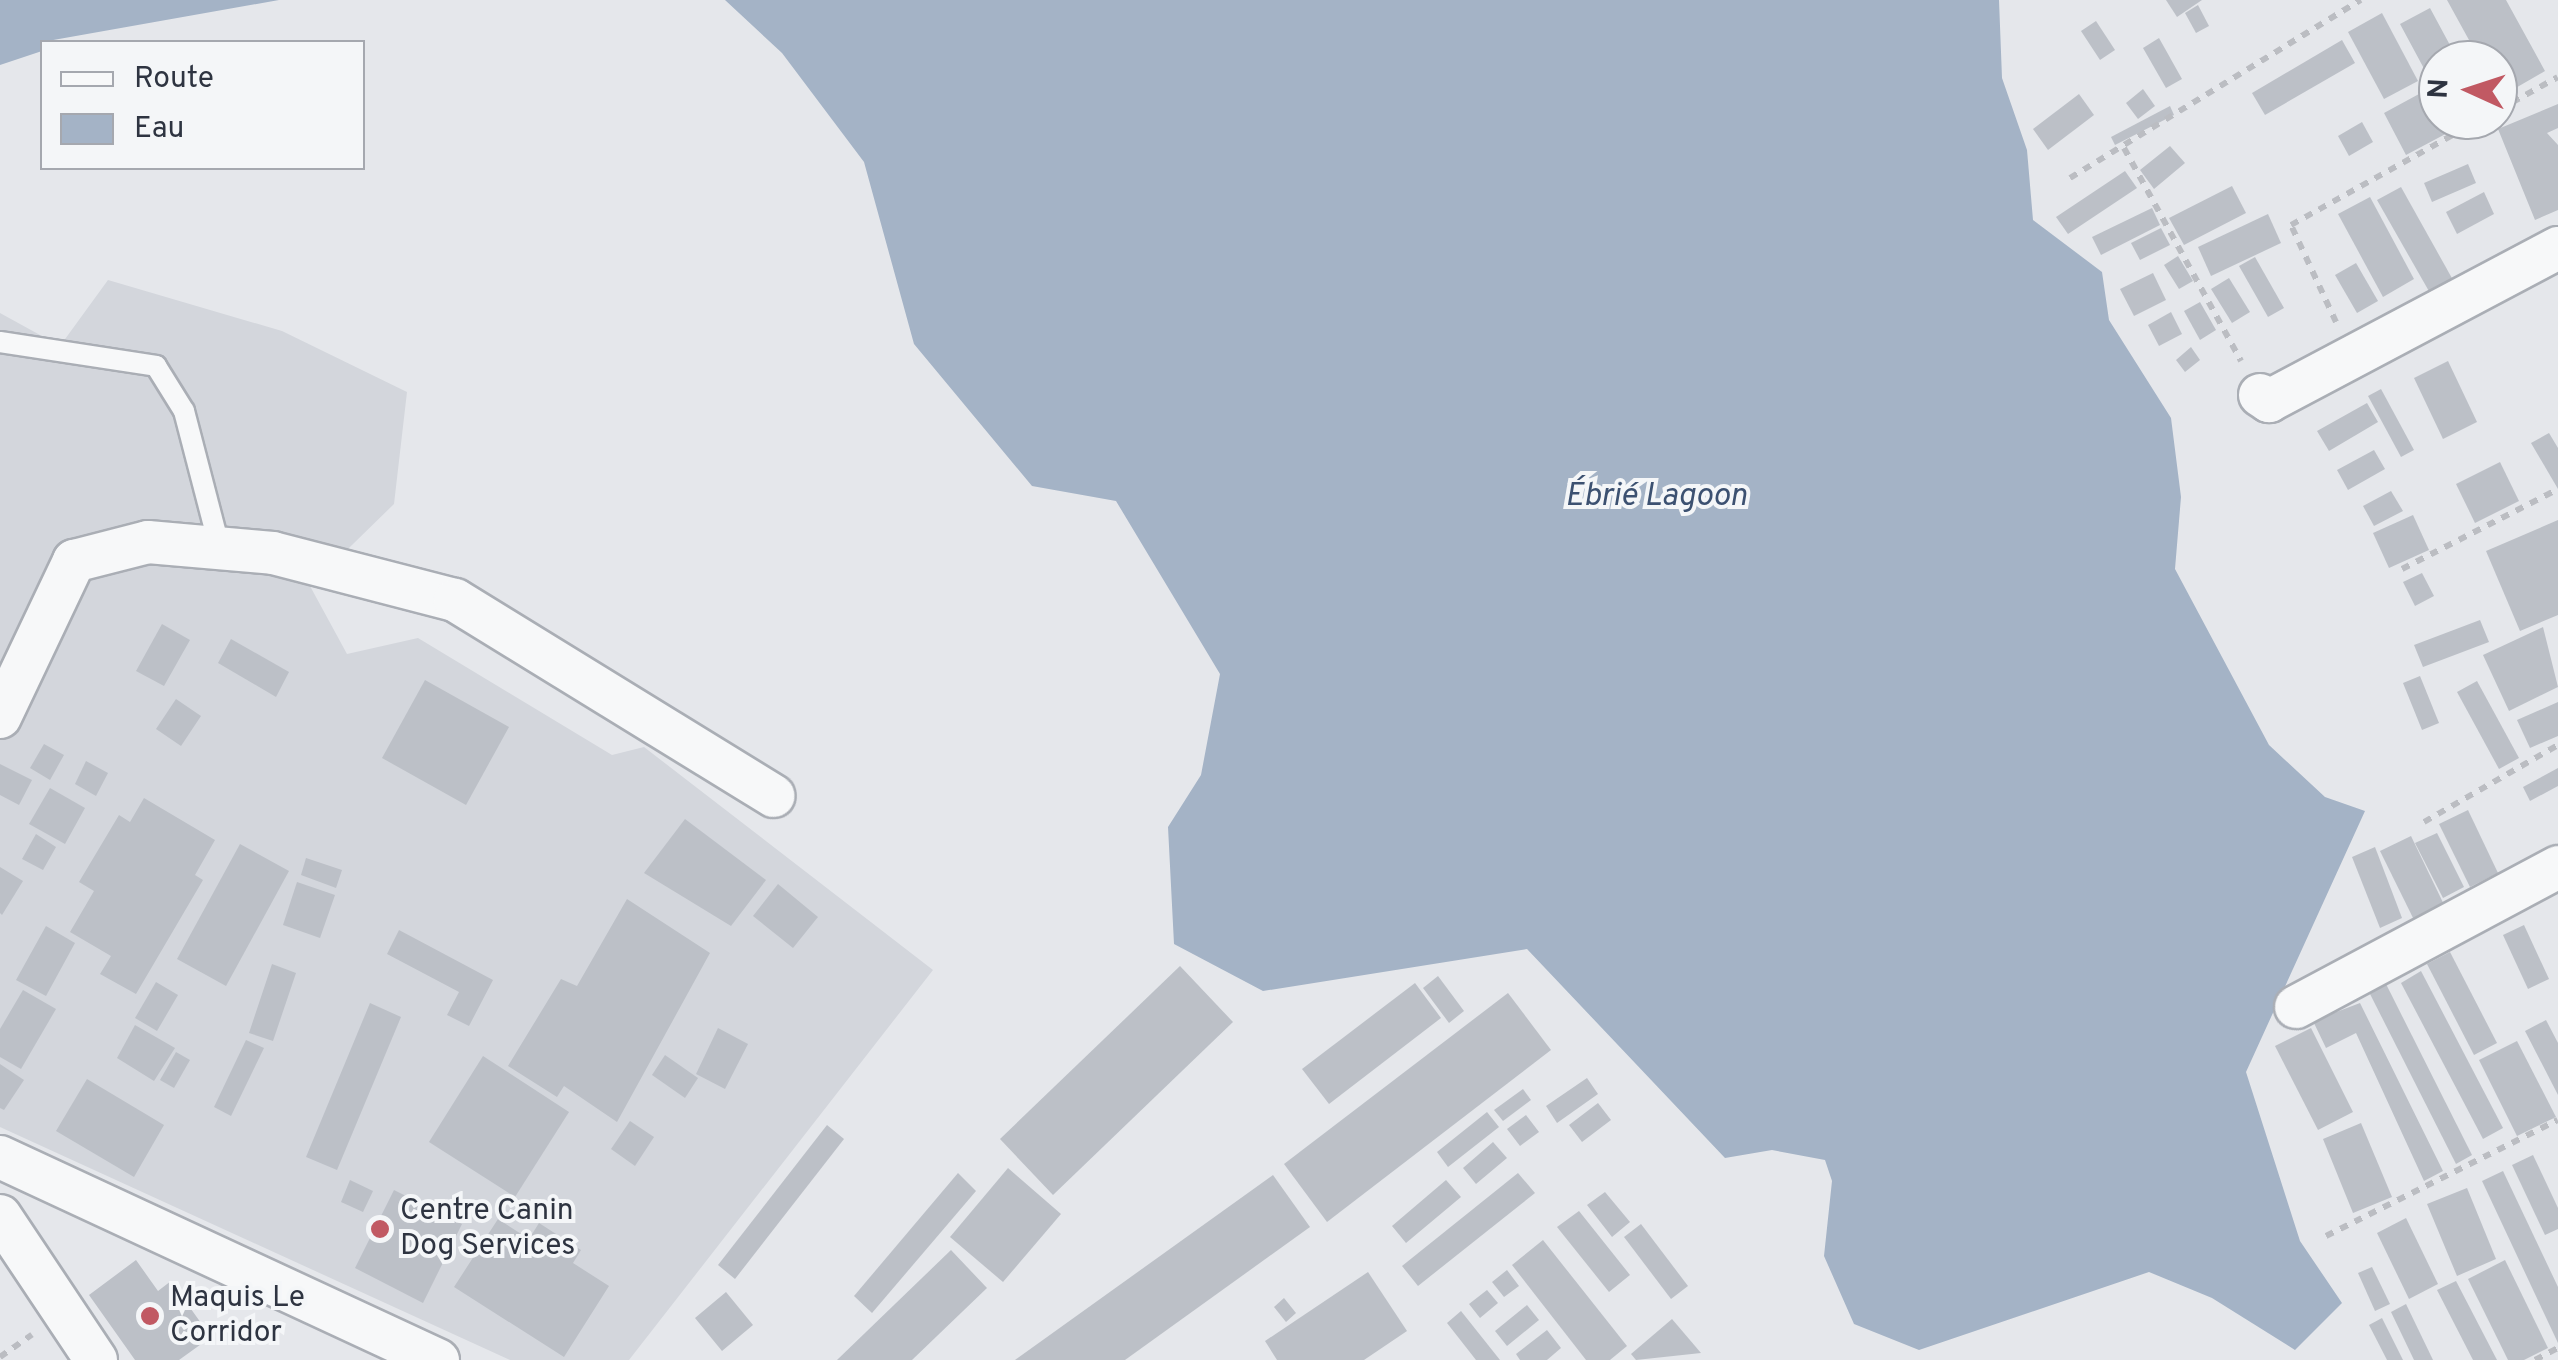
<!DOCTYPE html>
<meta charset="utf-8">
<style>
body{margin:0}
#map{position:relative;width:2558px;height:1360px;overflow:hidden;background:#e5e7eb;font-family:Overpass,sans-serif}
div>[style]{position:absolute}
.built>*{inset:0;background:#d3d6dc}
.water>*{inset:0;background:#a4b3c6}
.building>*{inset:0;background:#bcc0c7}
.path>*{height:6px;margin-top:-3px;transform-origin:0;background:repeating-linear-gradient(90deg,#bbbdc2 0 8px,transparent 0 16px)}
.roads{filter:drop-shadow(2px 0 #aaaeb5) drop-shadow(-2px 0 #aaaeb5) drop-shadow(0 2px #aaaeb5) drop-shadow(0 -2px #aaaeb5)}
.lane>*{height:20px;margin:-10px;padding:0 10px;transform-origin:10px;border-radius:10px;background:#f7f8f9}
.street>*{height:42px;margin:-21px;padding:0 21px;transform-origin:21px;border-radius:21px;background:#f7f8f9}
.dots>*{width:28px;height:28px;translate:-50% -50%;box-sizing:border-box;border:5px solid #f4f6f8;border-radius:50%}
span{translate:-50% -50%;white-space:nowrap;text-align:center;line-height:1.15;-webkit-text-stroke:8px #f4f6f8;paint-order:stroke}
.poi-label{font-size:30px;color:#2e3441}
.left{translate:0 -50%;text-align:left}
.water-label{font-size:32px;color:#3c5171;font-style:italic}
.legend{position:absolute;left:40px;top:40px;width:325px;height:130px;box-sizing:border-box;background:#f4f6f8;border:2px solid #a5a8af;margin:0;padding:12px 18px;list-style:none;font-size:30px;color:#2e3441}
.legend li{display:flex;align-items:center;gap:20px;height:50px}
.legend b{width:50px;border:2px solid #a5a8af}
.north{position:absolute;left:2418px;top:40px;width:100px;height:100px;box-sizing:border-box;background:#f4f6f8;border:2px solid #a5a8af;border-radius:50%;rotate:273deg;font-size:28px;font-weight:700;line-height:40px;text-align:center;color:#2e3441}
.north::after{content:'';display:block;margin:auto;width:35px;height:45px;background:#c15963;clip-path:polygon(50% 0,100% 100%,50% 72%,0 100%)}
</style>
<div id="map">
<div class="built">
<i style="clip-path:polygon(108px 280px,282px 331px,407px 392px,394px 504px,310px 586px,347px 654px,418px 638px,612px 755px,644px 747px,933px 970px,629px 1360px,510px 1360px,0 1127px,0 313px,60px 346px)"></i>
</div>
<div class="water">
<i style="clip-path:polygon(0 0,279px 0,42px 42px,42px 51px,0 65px)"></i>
<i style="clip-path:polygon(725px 0,1999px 0,2002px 78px,2027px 150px,2033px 220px,2102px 272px,2109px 320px,2171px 418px,2181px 497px,2175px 569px,2269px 745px,2325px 797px,2365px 811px,2246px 1072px,2300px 1241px,2342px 1303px,2295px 1350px,2212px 1298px,2149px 1272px,1919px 1350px,1854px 1324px,1824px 1256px,1832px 1181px,1825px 1160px,1772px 1150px,1725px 1158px,1527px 949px,1263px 991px,1174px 944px,1168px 827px,1201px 775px,1220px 674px,1116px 501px,1032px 486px,914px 344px,864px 162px,782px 53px)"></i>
</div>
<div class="building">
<i style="clip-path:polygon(2166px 0,2202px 0,2177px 17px)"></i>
<i style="clip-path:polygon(2447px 0,2506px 0,2545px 71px,2500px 97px,2498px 60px,2480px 60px)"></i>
<i style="clip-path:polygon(2198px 5px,2209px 26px,2196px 33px,2185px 13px)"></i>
<i style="clip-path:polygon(2430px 8px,2458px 60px,2438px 60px,2428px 76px,2400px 24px)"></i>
<i style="clip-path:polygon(2382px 13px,2418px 81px,2384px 99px,2348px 32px)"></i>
<i style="clip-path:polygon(2096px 21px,2115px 50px,2100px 60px,2081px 31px)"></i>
<i style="clip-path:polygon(2159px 38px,2182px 79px,2166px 88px,2143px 48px)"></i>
<i style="clip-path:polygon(2342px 40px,2355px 63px,2265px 115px,2252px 93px)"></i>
<i style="clip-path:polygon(2430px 88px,2438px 120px,2453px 130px,2406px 155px,2384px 113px)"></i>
<i style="clip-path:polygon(2143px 89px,2155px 106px,2138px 119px,2126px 103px)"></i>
<i style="clip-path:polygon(2079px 94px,2094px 115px,2048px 150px,2033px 129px)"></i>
<i style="clip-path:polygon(2558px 104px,2558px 128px,2547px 133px,2558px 145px,2558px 210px,2535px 220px,2498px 129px)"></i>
<i style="clip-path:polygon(2170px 106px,2174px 115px,2115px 145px,2111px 137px)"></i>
<i style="clip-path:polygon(2362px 122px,2373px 142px,2349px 156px,2338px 136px)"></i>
<i style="clip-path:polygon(2170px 146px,2185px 163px,2154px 189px,2140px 170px)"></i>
<i style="clip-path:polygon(2468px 164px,2476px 183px,2432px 202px,2424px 183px)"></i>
<i style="clip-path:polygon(2125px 171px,2137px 188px,2068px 234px,2056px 217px)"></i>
<i style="clip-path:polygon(2232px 186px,2246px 213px,2184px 245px,2169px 218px)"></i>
<i style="clip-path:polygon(2401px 187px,2453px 280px,2430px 293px,2377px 200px)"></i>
<i style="clip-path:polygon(2484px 192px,2494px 214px,2457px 234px,2446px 212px)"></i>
<i style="clip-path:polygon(2370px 197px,2414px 279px,2383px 297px,2338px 214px)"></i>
<i style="clip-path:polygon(2152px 208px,2160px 225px,2101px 255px,2092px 237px)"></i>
<i style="clip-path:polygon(2268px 214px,2281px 243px,2211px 276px,2198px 247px)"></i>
<i style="clip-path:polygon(2161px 228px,2170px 245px,2140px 260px,2131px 243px)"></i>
<i style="clip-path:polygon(2178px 256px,2193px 281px,2179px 289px,2164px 265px)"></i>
<i style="clip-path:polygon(2255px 257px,2284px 308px,2268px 317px,2239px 266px)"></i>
<i style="clip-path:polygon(2356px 263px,2378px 301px,2357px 313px,2335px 275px)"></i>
<i style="clip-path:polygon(2153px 273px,2166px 300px,2134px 316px,2120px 289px)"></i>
<i style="clip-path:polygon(2229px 278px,2250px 312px,2232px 323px,2211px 289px)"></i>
<i style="clip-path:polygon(2200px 302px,2216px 330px,2200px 340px,2184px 311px)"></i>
<i style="clip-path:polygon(2171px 312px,2182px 334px,2159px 346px,2148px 325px)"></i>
<i style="clip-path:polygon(2191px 347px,2200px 360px,2185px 372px,2176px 360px)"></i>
<i style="clip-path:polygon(2448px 361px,2477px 422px,2443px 439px,2414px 378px)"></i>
<i style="clip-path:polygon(2381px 389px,2414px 450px,2401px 457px,2368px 396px)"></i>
<i style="clip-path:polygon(2367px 403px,2378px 422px,2329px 451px,2317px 431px)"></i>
<i style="clip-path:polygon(2549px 433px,2558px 448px,2558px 489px,2531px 443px)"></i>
<i style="clip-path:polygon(2374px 450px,2385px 469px,2348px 490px,2337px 470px)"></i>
<i style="clip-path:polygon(2500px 462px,2519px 501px,2475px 523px,2456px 484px)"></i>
<i style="clip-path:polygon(2391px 491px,2403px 511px,2374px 526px,2363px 506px)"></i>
<i style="clip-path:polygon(2413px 515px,2429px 550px,2389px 568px,2373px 533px)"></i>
<i style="clip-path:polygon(2558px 520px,2558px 615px,2520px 631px,2486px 551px)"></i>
<i style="clip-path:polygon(2422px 573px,2434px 596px,2415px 606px,2403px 582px)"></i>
<i style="clip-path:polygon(2480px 620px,2489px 642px,2423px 667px,2414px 645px)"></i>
<i style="clip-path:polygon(162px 624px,190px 640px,164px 686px,136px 671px)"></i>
<i style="clip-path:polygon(2543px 627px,2558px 687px,2509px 711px,2483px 655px)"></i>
<i style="clip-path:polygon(231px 639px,289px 672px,276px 697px,218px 663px)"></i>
<i style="clip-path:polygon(2420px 676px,2439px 723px,2422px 730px,2403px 683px)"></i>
<i style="clip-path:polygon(425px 680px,509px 727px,466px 805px,382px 758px)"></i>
<i style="clip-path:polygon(2477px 681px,2519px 758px,2499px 769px,2457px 692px)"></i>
<i style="clip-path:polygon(176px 699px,201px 716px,181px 746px,156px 729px)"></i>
<i style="clip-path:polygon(2558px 702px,2558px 736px,2530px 748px,2517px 720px)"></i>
<i style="clip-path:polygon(44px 744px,64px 755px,50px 780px,30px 768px)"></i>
<i style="clip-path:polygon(86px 761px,108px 773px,96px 796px,75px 784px)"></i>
<i style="clip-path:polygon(0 764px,32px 780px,19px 805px,0 795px)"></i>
<i style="clip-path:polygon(2558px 768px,2558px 786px,2530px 801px,2523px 787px)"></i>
<i style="clip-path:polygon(50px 788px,85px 808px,65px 844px,29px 824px)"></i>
<i style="clip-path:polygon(144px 798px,215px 840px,195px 875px,203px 880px,136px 994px,100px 974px,111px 956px,70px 932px,94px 891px,79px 882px,119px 815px,130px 822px)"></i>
<i style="clip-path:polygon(2468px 810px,2498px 873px,2470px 887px,2439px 824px)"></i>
<i style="clip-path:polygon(685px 819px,766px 880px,731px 926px,644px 873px)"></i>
<i style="clip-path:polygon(2437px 833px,2464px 887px,2443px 898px,2415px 843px)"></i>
<i style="clip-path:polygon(36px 834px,56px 847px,43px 870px,22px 859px)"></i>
<i style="clip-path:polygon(2411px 836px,2448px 913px,2418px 928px,2380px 851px)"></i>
<i style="clip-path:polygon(240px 844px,289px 871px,226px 986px,177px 959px)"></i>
<i style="clip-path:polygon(2375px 847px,2402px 918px,2380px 928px,2352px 857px)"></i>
<i style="clip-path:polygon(306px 858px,342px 870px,336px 888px,301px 875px)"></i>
<i style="clip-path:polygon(0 867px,23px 881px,2px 915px,0 913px)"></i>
<i style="clip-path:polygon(297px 882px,335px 895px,320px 938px,283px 925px)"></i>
<i style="clip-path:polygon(778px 884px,818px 917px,793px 948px,753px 916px)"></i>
<i style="clip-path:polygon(627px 899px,710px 953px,617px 1122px,564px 1086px,557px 1097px,508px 1066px,561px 979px,577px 986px)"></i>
<i style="clip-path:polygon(2524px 925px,2549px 979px,2528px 989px,2503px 935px)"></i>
<i style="clip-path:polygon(46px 926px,75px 943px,46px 996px,16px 980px)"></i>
<i style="clip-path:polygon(399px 930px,493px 980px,469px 1026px,447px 1015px,459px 992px,387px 954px)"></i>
<i style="clip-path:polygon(2450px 952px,2497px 1043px,2474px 1055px,2427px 964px)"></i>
<i style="clip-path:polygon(272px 964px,296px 973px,273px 1041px,249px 1033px)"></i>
<i style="clip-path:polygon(1180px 966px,1233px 1022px,1053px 1195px,1000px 1139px)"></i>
<i style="clip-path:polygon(2421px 971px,2503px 1128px,2483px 1139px,2401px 983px)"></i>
<i style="clip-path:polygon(1438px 976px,1464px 1011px,1449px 1023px,1423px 988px)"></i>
<i style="clip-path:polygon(2384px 980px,2472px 1155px,2456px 1164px,2367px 988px)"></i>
<i style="clip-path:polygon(156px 982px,178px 995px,157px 1031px,135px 1018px)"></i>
<i style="clip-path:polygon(1415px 983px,1441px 1018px,1329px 1104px,1302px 1069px)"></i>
<i style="clip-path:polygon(23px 990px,56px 1009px,21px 1069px,0 1057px,0 1029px)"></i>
<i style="clip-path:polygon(1508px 993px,1551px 1050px,1327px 1222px,1284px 1164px)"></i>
<i style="clip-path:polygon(370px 1003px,401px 1017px,337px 1170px,306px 1157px)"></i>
<i style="clip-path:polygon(2360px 1003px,2443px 1171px,2424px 1181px,2356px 1033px,2326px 1048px,2313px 1021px)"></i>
<i style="clip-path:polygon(2546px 1020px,2558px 1043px,2558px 1095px,2525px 1031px)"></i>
<i style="clip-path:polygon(135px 1025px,175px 1048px,154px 1081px,117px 1058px)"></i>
<i style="clip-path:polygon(718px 1028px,748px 1044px,725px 1089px,696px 1074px)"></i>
<i style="clip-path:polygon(2311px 1028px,2353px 1112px,2318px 1130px,2275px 1046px)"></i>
<i style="clip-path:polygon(246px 1040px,264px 1048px,231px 1116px,214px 1107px)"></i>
<i style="clip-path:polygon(2517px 1041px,2556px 1117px,2517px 1136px,2479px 1060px)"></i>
<i style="clip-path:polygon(176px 1052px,190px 1060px,174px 1088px,160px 1080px)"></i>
<i style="clip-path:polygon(665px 1055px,698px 1078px,685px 1098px,652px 1075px)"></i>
<i style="clip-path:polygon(483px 1056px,569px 1112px,515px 1197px,429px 1142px)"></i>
<i style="clip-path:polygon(0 1064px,24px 1080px,4px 1110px,0 1108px)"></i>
<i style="clip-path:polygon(1587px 1078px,1598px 1094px,1557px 1123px,1546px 1106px)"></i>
<i style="clip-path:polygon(87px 1079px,164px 1125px,134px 1177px,56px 1131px)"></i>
<i style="clip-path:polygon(1523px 1089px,1531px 1100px,1503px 1121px,1494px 1110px)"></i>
<i style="clip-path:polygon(1598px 1103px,1611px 1120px,1582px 1142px,1569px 1125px)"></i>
<i style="clip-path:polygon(1487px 1112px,1499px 1127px,1448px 1167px,1437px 1152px)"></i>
<i style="clip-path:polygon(1526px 1115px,1539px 1132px,1520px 1146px,1507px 1129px)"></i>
<i style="clip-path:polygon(630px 1121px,654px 1137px,635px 1166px,611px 1149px)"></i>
<i style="clip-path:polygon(2361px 1123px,2392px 1197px,2353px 1213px,2323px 1139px)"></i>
<i style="clip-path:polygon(827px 1125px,844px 1139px,735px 1279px,718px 1265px)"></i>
<i style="clip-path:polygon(1493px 1142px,1507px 1158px,1476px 1184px,1463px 1168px)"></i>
<i style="clip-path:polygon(2533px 1155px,2558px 1208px,2558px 1229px,2545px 1235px,2512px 1165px)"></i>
<i style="clip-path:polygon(1008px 1168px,1061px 1214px,1003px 1282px,950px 1237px)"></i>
<i style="clip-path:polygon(2503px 1171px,2558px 1287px,2558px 1343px,2482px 1181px)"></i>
<i style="clip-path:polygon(958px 1173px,976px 1191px,872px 1313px,854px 1296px)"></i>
<i style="clip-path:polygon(1518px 1173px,1535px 1193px,1418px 1286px,1402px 1266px)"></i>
<i style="clip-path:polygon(1273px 1175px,1310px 1227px,1125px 1360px,1015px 1360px)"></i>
<i style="clip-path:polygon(350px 1180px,373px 1191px,363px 1212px,341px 1202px)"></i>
<i style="clip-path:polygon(1446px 1180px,1461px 1197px,1406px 1243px,1392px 1226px)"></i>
<i style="clip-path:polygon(2467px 1188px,2496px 1259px,2457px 1276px,2427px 1204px)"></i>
<i style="clip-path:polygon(394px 1190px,462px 1224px,423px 1303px,355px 1268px)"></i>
<i style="clip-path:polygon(1605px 1192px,1630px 1222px,1612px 1237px,1587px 1205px)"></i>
<i style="clip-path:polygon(1579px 1211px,1630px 1275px,1609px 1292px,1557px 1227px)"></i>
<i style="clip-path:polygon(2406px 1218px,2438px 1284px,2409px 1299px,2377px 1233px)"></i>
<i style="clip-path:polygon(498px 1219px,529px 1239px,539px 1223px,581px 1250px,573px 1263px,609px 1286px,564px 1357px,454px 1287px)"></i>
<i style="clip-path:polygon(1641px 1224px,1688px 1286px,1671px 1299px,1624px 1237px)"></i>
<i style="clip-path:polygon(1543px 1240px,1627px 1346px,1610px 1360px,1586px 1360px,1512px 1265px)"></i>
<i style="clip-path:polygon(951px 1250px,987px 1288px,912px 1360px,837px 1360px)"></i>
<i style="clip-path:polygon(136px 1260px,158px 1291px,171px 1281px,211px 1337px,179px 1360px,135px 1360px,89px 1295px)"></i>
<i style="clip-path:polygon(2505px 1260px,2548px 1348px,2524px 1360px,2508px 1360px,2468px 1279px)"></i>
<i style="clip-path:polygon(2372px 1267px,2390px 1304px,2375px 1311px,2358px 1273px)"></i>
<i style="clip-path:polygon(1507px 1270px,1519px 1286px,1504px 1297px,1492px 1282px)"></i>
<i style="clip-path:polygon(1368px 1272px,1407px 1331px,1364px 1360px,1277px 1360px,1265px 1341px)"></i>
<i style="clip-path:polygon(2456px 1281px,2497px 1360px,2473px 1360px,2437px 1290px)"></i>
<i style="clip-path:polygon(1487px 1290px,1498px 1303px,1480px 1318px,1469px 1304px)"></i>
<i style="clip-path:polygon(726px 1292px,753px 1325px,722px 1351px,695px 1318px)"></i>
<i style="clip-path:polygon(1284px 1298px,1296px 1313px,1286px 1322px,1274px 1307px)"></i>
<i style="clip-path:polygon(2406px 1304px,2433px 1360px,2414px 1360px,2391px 1312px)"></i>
<i style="clip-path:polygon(1527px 1305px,1539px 1320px,1507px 1346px,1495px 1331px)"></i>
<i style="clip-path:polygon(1461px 1311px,1500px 1360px,1476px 1360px,1447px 1323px)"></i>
<i style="clip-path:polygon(2382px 1318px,2403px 1360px,2387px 1360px,2369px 1325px)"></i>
<i style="clip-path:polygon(1672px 1319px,1701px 1353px,1636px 1360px,1631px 1354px)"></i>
<i style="clip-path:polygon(1547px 1330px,1561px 1348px,1547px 1360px,1520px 1360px,1516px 1354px)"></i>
</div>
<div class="path">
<i style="left:2498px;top:110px;width:68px;rotate:-28.8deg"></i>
<i style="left:2124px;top:148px;width:243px;rotate:61.2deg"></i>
<i style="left:2070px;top:178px;width:341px;rotate:-31.5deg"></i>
<i style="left:2336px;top:322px;width:107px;rotate:-114.9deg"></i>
<i style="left:2291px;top:225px;width:216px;rotate:-29.1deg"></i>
<i style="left:2402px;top:569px;width:175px;rotate:-27.1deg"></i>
<i style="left:2424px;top:822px;width:155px;rotate:-29.9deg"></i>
<i style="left:2326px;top:1236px;width:259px;rotate:-26.6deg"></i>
<i style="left:0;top:1357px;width:39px;rotate:-35deg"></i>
<i style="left:2535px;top:1360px;width:26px;rotate:-28deg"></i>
</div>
<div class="roads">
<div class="lane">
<i style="left:0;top:342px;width:158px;rotate:8.7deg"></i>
<i style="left:156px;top:366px;width:53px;rotate:58.1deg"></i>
<i style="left:184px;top:411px;width:143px;rotate:75.4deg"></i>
</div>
<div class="street">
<i style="left:2260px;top:395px;width:11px;rotate:34deg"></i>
<i style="left:2269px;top:401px;width:327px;rotate:-27.9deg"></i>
<i style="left:0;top:717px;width:173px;rotate:-64.6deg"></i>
<i style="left:74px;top:561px;width:76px;rotate:-14.4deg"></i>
<i style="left:148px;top:542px;width:125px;rotate:5deg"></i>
<i style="left:273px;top:553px;width:188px;rotate:14.5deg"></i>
<i style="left:455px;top:600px;width:374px;rotate:31.6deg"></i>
<i style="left:2296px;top:1007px;width:297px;rotate:-28.1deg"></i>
<i style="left:0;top:1157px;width:483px;rotate:24.9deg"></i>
<i style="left:0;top:1216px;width:173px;rotate:56.3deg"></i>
</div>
</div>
<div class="dots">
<i style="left:380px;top:1229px;background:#c15963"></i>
<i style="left:150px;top:1316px;background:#c15963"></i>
</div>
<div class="poi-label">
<span class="left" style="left:400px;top:1229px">Centre Canin<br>Dog Services</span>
<span class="left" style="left:170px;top:1316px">Maquis Le<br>Corridor</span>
</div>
<div class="water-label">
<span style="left:1656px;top:497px">Ébrié Lagoon</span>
</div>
<ul class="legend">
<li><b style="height:12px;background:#f7f8f9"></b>Route</li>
<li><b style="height:28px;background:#a4b3c6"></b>Eau</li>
</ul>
<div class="north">N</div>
</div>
